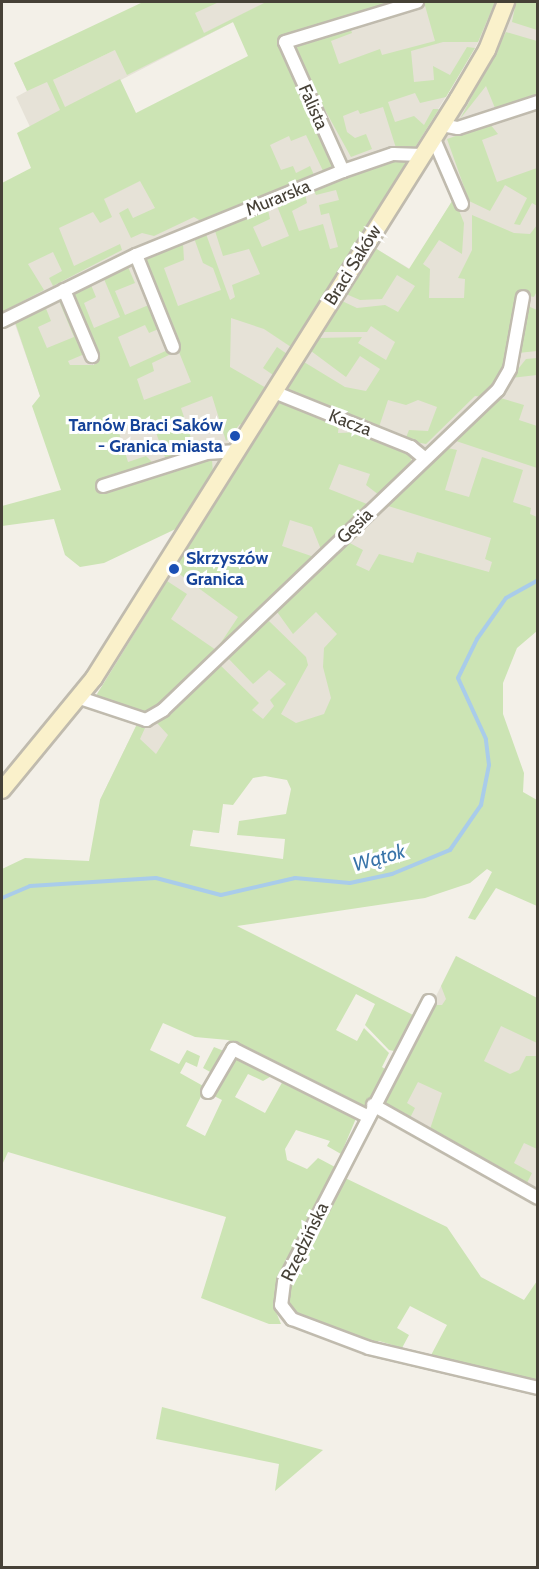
<!DOCTYPE html>
<meta charset="utf-8">
<style>
body{margin:0}
#map{position:relative;width:539px;height:1569px;overflow:hidden;background:#f3f0e8;font-family:Cabin,sans-serif}
div>[style]{position:absolute}
.residential>*{inset:0;background:#e6e2d7}
.green>*{inset:0;background:#cce4b4}
.stream>*{height:4px;margin:-2px;padding:0 2px;transform-origin:2px;border-radius:2px;background:#a9ccea}
.roads{filter:drop-shadow(2px 0 #c0bbae) drop-shadow(-2px 0 #c0bbae) drop-shadow(0 2px #c0bbae) drop-shadow(0 -2px #c0bbae)}
.street>*{height:12px;margin:-6px;padding:0 6px;transform-origin:6px;border-radius:6px;background:#fff}
.secondary>*{height:16px;margin:-8px;padding:0 8px;transform-origin:8px;border-radius:8px;background:#faf1cb}
.dots>*{width:16px;height:16px;translate:-50% -50%;box-sizing:border-box;border:3px solid #fff;border-radius:50%}
span{translate:-50% -50%;white-space:nowrap;text-align:center;line-height:1.15;-webkit-text-stroke:6px #fff;paint-order:stroke}
.street-label{font-size:18px;color:#464137}
.transit-label{font-size:18px;color:#164399;font-weight:700}
.right{translate:-100% -50%;text-align:right}
.left{translate:0 -50%;text-align:left}
.water-label{font-size:20px;color:#3974a9;font-style:italic}
.frame{position:absolute;inset:0;border:3px solid #464137;pointer-events:none}
</style>
<div id="map">
<div class="residential">
<i style="clip-path:polygon(143px 2px,495px 2px,487px 27px,461px 72px,213px 475px,107px 489px,56px 441px,10px 310px,2px 315px,2px 234px,298px 84px,233px 22px,30px 127px,16px 97px,27px 91px,14px 63px,53px 80px,123px 46px)"></i>
<i style="clip-path:polygon(516px 2px,537px 2px,537px 518px,528px 549px,412px 698px,250px 755px,223px 803px,219px 833px,193px 830px,189px 846px,100px 800px,138px 722px,90px 705px,375px 248px,410px 269px,454px 198px,435px 152px,486px 73px)"></i>
<i style="clip-path:polygon(456px 956px,537px 998px,537px 1099px,416px 1036px)"></i>
<i style="clip-path:polygon(414px 1062px,537px 1125px,537px 1191px,399px 1117px)"></i>
</div>
<div class="green">
<i style="clip-path:polygon(evenodd,143px 2px,219px 2px,195px 13px,204px 33px,266px 2px,414px 2px,281px 41px,335px 169px,324px 173px,306px 135px,291px 141px,289px 136px,270px 145px,281px 170px,293px 166px,296px 173px,310px 166px,315px 177px,204px 223px,194px 217px,154px 236px,142px 233px,131px 238px,119px 213px,128px 208px,133px 218px,155px 208px,140px 181px,104px 199px,112px 217px,100px 223px,93px 212px,59px 228px,74px 266px,120px 244px,122px 250px,53px 286px,49px 278px,62px 271px,53px 252px,28px 264px,44px 290px,2px 312px,2px 183px,31px 168px,17px 133px,60px 110px,47px 82px,27px 91px,14px 63px,143px 2px,233px 22px,248px 56px,136px 113px,120px 79px,65px 107px,53px 80px,115px 50px,127px 75px,233px 22px)"></i>
<i style="clip-path:polygon(424px 2px,495px 2px,478px 42px,443px 42px,411px 51px,414px 82px,434px 80px,433px 66px,450px 75px,467px 47px,475px 48px,446px 97px,420px 103px,415px 93px,388px 102px,395px 122px,414px 116px,424px 125px,433px 109px,439px 109px,414px 149px,396px 148px,383px 107px,360px 114px,358px 110px,343px 116px,347px 132px,355px 138px,366px 134px,372px 149px,351px 157px,288px 43px,349px 24px,352px 33px,331px 41px,339px 64px,380px 49px,382px 55px,435px 41px)"></i>
<i style="clip-path:polygon(516px 2px,537px 2px,537px 30px,512px 22px)"></i>
<i style="clip-path:polygon(506px 32px,537px 41px,537px 99px,497px 113px,486px 86px,460px 119px)"></i>
<i style="clip-path:polygon(490px 124px,498px 134px,482px 140px,497px 182px,537px 168px,537px 206px,532px 203px,520px 225px,514px 224px,527px 198px,505px 185px,490px 211px,469px 201px,447px 139px)"></i>
<i style="clip-path:polygon(403px 157px,414px 158px,294px 349px,264px 329px,231px 318px,230px 367px,268px 389px,244px 427px,240px 424px,226px 441px,212px 396px,181px 408px,195px 450px,166px 460px,151px 419px,118px 429px,128px 462px,146px 456px,154px 464px,212px 459px,213px 475px,182px 526px,104px 563px,80px 567px,65px 555px,54px 519px,2px 526px,2px 506px,61px 490px,32px 406px,40px 396px,14px 319px,45px 306px,51px 321px,38px 327px,47px 348px,74px 337px,59px 301px,63px 299px,87px 353px,68px 361px,70px 365px,94px 365px,97px 361px,72px 294px,91px 285px,96px 297px,84px 303px,94px 328px,120px 317px,104px 279px,128px 267px,135px 283px,115px 291px,125px 315px,151px 304px,161px 328px,149px 333px,145px 325px,118px 337px,130px 367px,170px 349px,171px 354px,152px 363px,154px 371px,137px 379px,144px 400px,191px 382px,144px 265px,147px 258px,183px 243px,184px 260px,164px 268px,178px 306px,221px 290px,213px 268px,203px 263px,194px 238px,206px 234px,230px 300px,235px 297px,232px 285px,260px 274px,249px 249px,223px 256px,215px 231px,268px 210px,270px 219px,253px 227px,262px 247px,289px 236px,277px 206px,305px 193px,307px 203px,292px 211px,299px 231px,323px 224px,330px 249px,338px 247px,329px 213px,321px 215px,319px 205px,339px 200px,336px 190px,316px 195px,313px 189px)"></i>
<i style="clip-path:polygon(454px 198px,464px 223px,462px 254px,439px 240px,423px 264px,430px 269px,429px 298px,464px 298px,465px 279px,458px 278px,472px 250px,472px 215px,514px 233px,530px 234px,537px 225px,537px 291px,534px 297px,520px 294px,507px 369px,500px 380px,483px 397px,475px 396px,426px 444px,405px 440px,409px 430px,428px 431px,437px 407px,418px 400px,406px 405px,388px 400px,378px 430px,286px 391px,304px 362px,345px 387px,366px 391px,380px 369px,360px 356px,346px 377px,311px 351px,319px 338px,362px 337px,358px 343px,386px 360px,395px 342px,371px 326px,367px 332px,323px 332px,342px 301px,357px 308px,385px 305px,398px 312px,415px 286px,397px 275px,382px 299px,360px 300px,346px 294px,375px 248px,409px 269px)"></i>
<i style="clip-path:polygon(530px 307px,537px 310px,537px 351px,518px 353px,525px 308px)"></i>
<i style="clip-path:polygon(277px 347px,290px 356px,276px 377px,263px 368px)"></i>
<i style="clip-path:polygon(537px 358px,537px 375px,511px 378px,526px 359px)"></i>
<i style="clip-path:polygon(497px 397px,524px 405px,519px 420px,537px 426px,537px 468px,456px 441px)"></i>
<i style="clip-path:polygon(280px 401px,339px 423px,338px 433px,363px 432px,410px 450px,411px 461px,379px 495px,366px 485px,370px 474px,339px 464px,329px 489px,367px 504px,364px 512px,322px 552px,312px 527px,290px 520px,282px 546px,317px 558px,147px 717px,94px 699px,167px 581px,187px 594px,171px 619px,216px 650px,238px 617px,178px 573px,177px 564px)"></i>
<i style="clip-path:polygon(evenodd,443px 447px,457px 450px,445px 490px,469px 497px,482px 457px,523px 470px,513px 502px,531px 508px,530px 514px,537px 517px,537px 631px,517px 648px,503px 683px,503px 714px,524px 773px,523px 792px,537px 800px,537px 906px,496px 888px,475px 920px,468px 918px,492px 872px,487px 869px,470px 883px,425px 898px,237px 926px,417px 1017px,399px 1052px,389px 1050px,365px 1025px,375px 1004px,356px 994px,336px 1030px,357px 1041px,364px 1028px,389px 1053px,382px 1067px,388px 1071px,366px 1110px,228px 1040px,195px 1037px,163px 1023px,150px 1050px,179px 1064px,187px 1050px,200px 1056px,197px 1067px,186px 1062px,180px 1073px,205px 1087px,212px 1073px,203px 1068px,214px 1047px,224px 1051px,186px 1126px,205px 1136px,222px 1100px,212px 1095px,233px 1054px,275px 1074px,263px 1081px,248px 1074px,235px 1097px,265px 1113px,284px 1079px,357px 1116px,341px 1154px,327px 1146px,330px 1141px,296px 1130px,285px 1149px,287px 1160px,307px 1169px,318px 1158px,335px 1167px,335px 1171px,275px 1293px,274px 1307px,281px 1324px,269px 1324px,201px 1298px,226px 1217px,8px 1152px,2px 1165px,2px 869px,25px 858px,89px 861px,100px 800px,138px 722px,145px 728px,140px 739px,156px 754px,168px 735px,156px 722px,217px 662px,259px 703px,252px 710px,263px 719px,274px 706px,270px 700px,286px 684px,269px 670px,253px 684px,225px 655px,269px 621px,306px 657px,308px 665px,281px 714px,296px 723px,324px 714px,331px 698px,323px 667px,324px 648px,337px 634px,316px 612px,293px 634px,275px 609px,346px 541px,363px 550px,356px 565px,369px 571px,379px 554px,413px 563px,417px 552px,489px 572px,492px 562px,485px 559px,491px 538px,385px 505px,443px 447px,265px 776px,287px 780px,291px 789px,286px 814px,239px 821px,237px 835px,285px 839px,283px 859px,190px 846px,193px 830px,219px 833px,223px 804px,233px 805px,253px 778px,265px 776px)"></i>
<i style="clip-path:polygon(456px 956px,537px 998px,537px 1043px,501px 1026px,484px 1061px,510px 1074px,519px 1070px,526px 1056px,537px 1056px,537px 1149px,524px 1143px,514px 1163px,532px 1173px,526px 1185px,429px 1132px,442px 1093px,418px 1082px,407px 1103px,415px 1108px,408px 1122px,389px 1112px,385px 1102px,431px 1005px,442px 1005px,446px 999px,441px 986px)"></i>
<i style="clip-path:polygon(341px 1176px,447px 1227px,481px 1277px,524px 1300px,537px 1281px,537px 1382px,429px 1359px,447px 1325px,410px 1306px,397px 1328px,409px 1335px,402px 1348px,379px 1341px,372px 1345px,295px 1314px,287px 1306px,290px 1280px)"></i>
<i style="clip-path:polygon(162px 1407px,323px 1450px,275px 1491px,279px 1464px,156px 1439px)"></i>
</div>
<div class="stream">
<i style="left:2px;top:898px;width:30px;rotate:-23deg"></i>
<i style="left:30px;top:886px;width:126px;rotate:-3.6deg"></i>
<i style="left:156px;top:878px;width:67px;rotate:14.7deg"></i>
<i style="left:221px;top:895px;width:76px;rotate:-12.9deg"></i>
<i style="left:295px;top:878px;width:55px;rotate:5.2deg"></i>
<i style="left:350px;top:883px;width:43px;rotate:-12.1deg"></i>
<i style="left:392px;top:874px;width:63px;rotate:-22.5deg"></i>
<i style="left:450px;top:850px;width:55px;rotate:-55.4deg"></i>
<i style="left:481px;top:805px;width:41px;rotate:-78.7deg"></i>
<i style="left:489px;top:765px;width:26px;rotate:-97deg"></i>
<i style="left:486px;top:739px;width:67px;rotate:-114.7deg"></i>
<i style="left:458px;top:678px;width:43px;rotate:-64deg"></i>
<i style="left:477px;top:639px;width:50px;rotate:-54.7deg"></i>
<i style="left:506px;top:598px;width:37px;rotate:-29deg"></i>
</div>
<div class="roads">
<div class="street">
<i style="left:442px;top:125px;width:16px;rotate:11deg"></i>
<i style="left:458px;top:128px;width:84px;rotate:-18deg"></i>
<i style="left:433px;top:137px;width:73px;rotate:66.6deg"></i>
<i style="left:343px;top:171px;width:141px;rotate:-114.2deg"></i>
<i style="left:285px;top:42px;width:138px;rotate:-16.9deg"></i>
<i style="left:136px;top:255px;width:99px;rotate:68.1deg"></i>
<i style="left:64px;top:290px;width:72px;rotate:67deg"></i>
<i style="left:2px;top:321px;width:149px;rotate:-26.2deg"></i>
<i style="left:136px;top:255px;width:223px;rotate:-22.1deg"></i>
<i style="left:343px;top:171px;width:53px;rotate:-18.8deg"></i>
<i style="left:393px;top:154px;width:29px;rotate:2deg"></i>
<i style="left:274px;top:392px;width:148px;rotate:21.9deg"></i>
<i style="left:411px;top:447px;width:17px;rotate:40deg"></i>
<i style="left:103px;top:486px;width:109px;rotate:-17.6deg"></i>
<i style="left:207px;top:453px;width:30px;rotate:-4deg"></i>
<i style="left:80px;top:698px;width:70px;rotate:18.4deg"></i>
<i style="left:146px;top:720px;width:20px;rotate:-30deg"></i>
<i style="left:163px;top:710px;width:463px;rotate:-43.7deg"></i>
<i style="left:498px;top:390px;width:24px;rotate:-60deg"></i>
<i style="left:510px;top:369px;width:73px;rotate:-79.8deg"></i>
<i style="left:429px;top:1001px;width:316px;rotate:117.3deg"></i>
<i style="left:284px;top:1282px;width:23px;rotate:97deg"></i>
<i style="left:281px;top:1305px;width:18px;rotate:52deg"></i>
<i style="left:292px;top:1319px;width:82px;rotate:20.6deg"></i>
<i style="left:369px;top:1348px;width:174px;rotate:13.3deg"></i>
<i style="left:208px;top:1092px;width:50px;rotate:-59.8deg"></i>
<i style="left:233px;top:1049px;width:150px;rotate:26.6deg"></i>
<i style="left:373px;top:1105px;width:189px;rotate:29.4deg"></i>
</div>
<div class="secondary">
<i style="left:2px;top:790px;width:145px;rotate:-50.6deg"></i>
<i style="left:94px;top:678px;width:684px;rotate:-57.84deg"></i>
<i style="left:458px;top:99px;width:57px;rotate:-59.4deg"></i>
<i style="left:487px;top:50px;width:52px;rotate:-68.4deg"></i>
</div>
</div>
<div class="dots">
<i style="left:235px;top:436px;background:#1a4fb4"></i>
<i style="left:174px;top:569px;background:#1a4fb4"></i>
</div>
<div class="street-label">
<span style="left:313px;top:107px;rotate:66deg">Falista</span>
<span style="left:278px;top:198px;rotate:-22deg">Murarska</span>
<span style="left:353px;top:265px;rotate:-58deg">Braci Saków</span>
<span style="left:350px;top:423px;rotate:21deg">Kacza</span>
<span style="left:355px;top:526px;rotate:-44deg">Gęsia</span>
<span style="left:305px;top:1242px;rotate:-64deg">Rzędzińska</span>
</div>
<div class="transit-label">
<span class="right" style="left:223px;top:436px">Tarnów Braci Saków<br>- Granica miasta</span>
<span class="left" style="left:186px;top:569px">Skrzyszów<br>Granica</span>
</div>
<div class="water-label">
<span style="left:379px;top:858px;rotate:-16deg">Wątok</span>
</div>
<div class="frame"></div>
</div>
